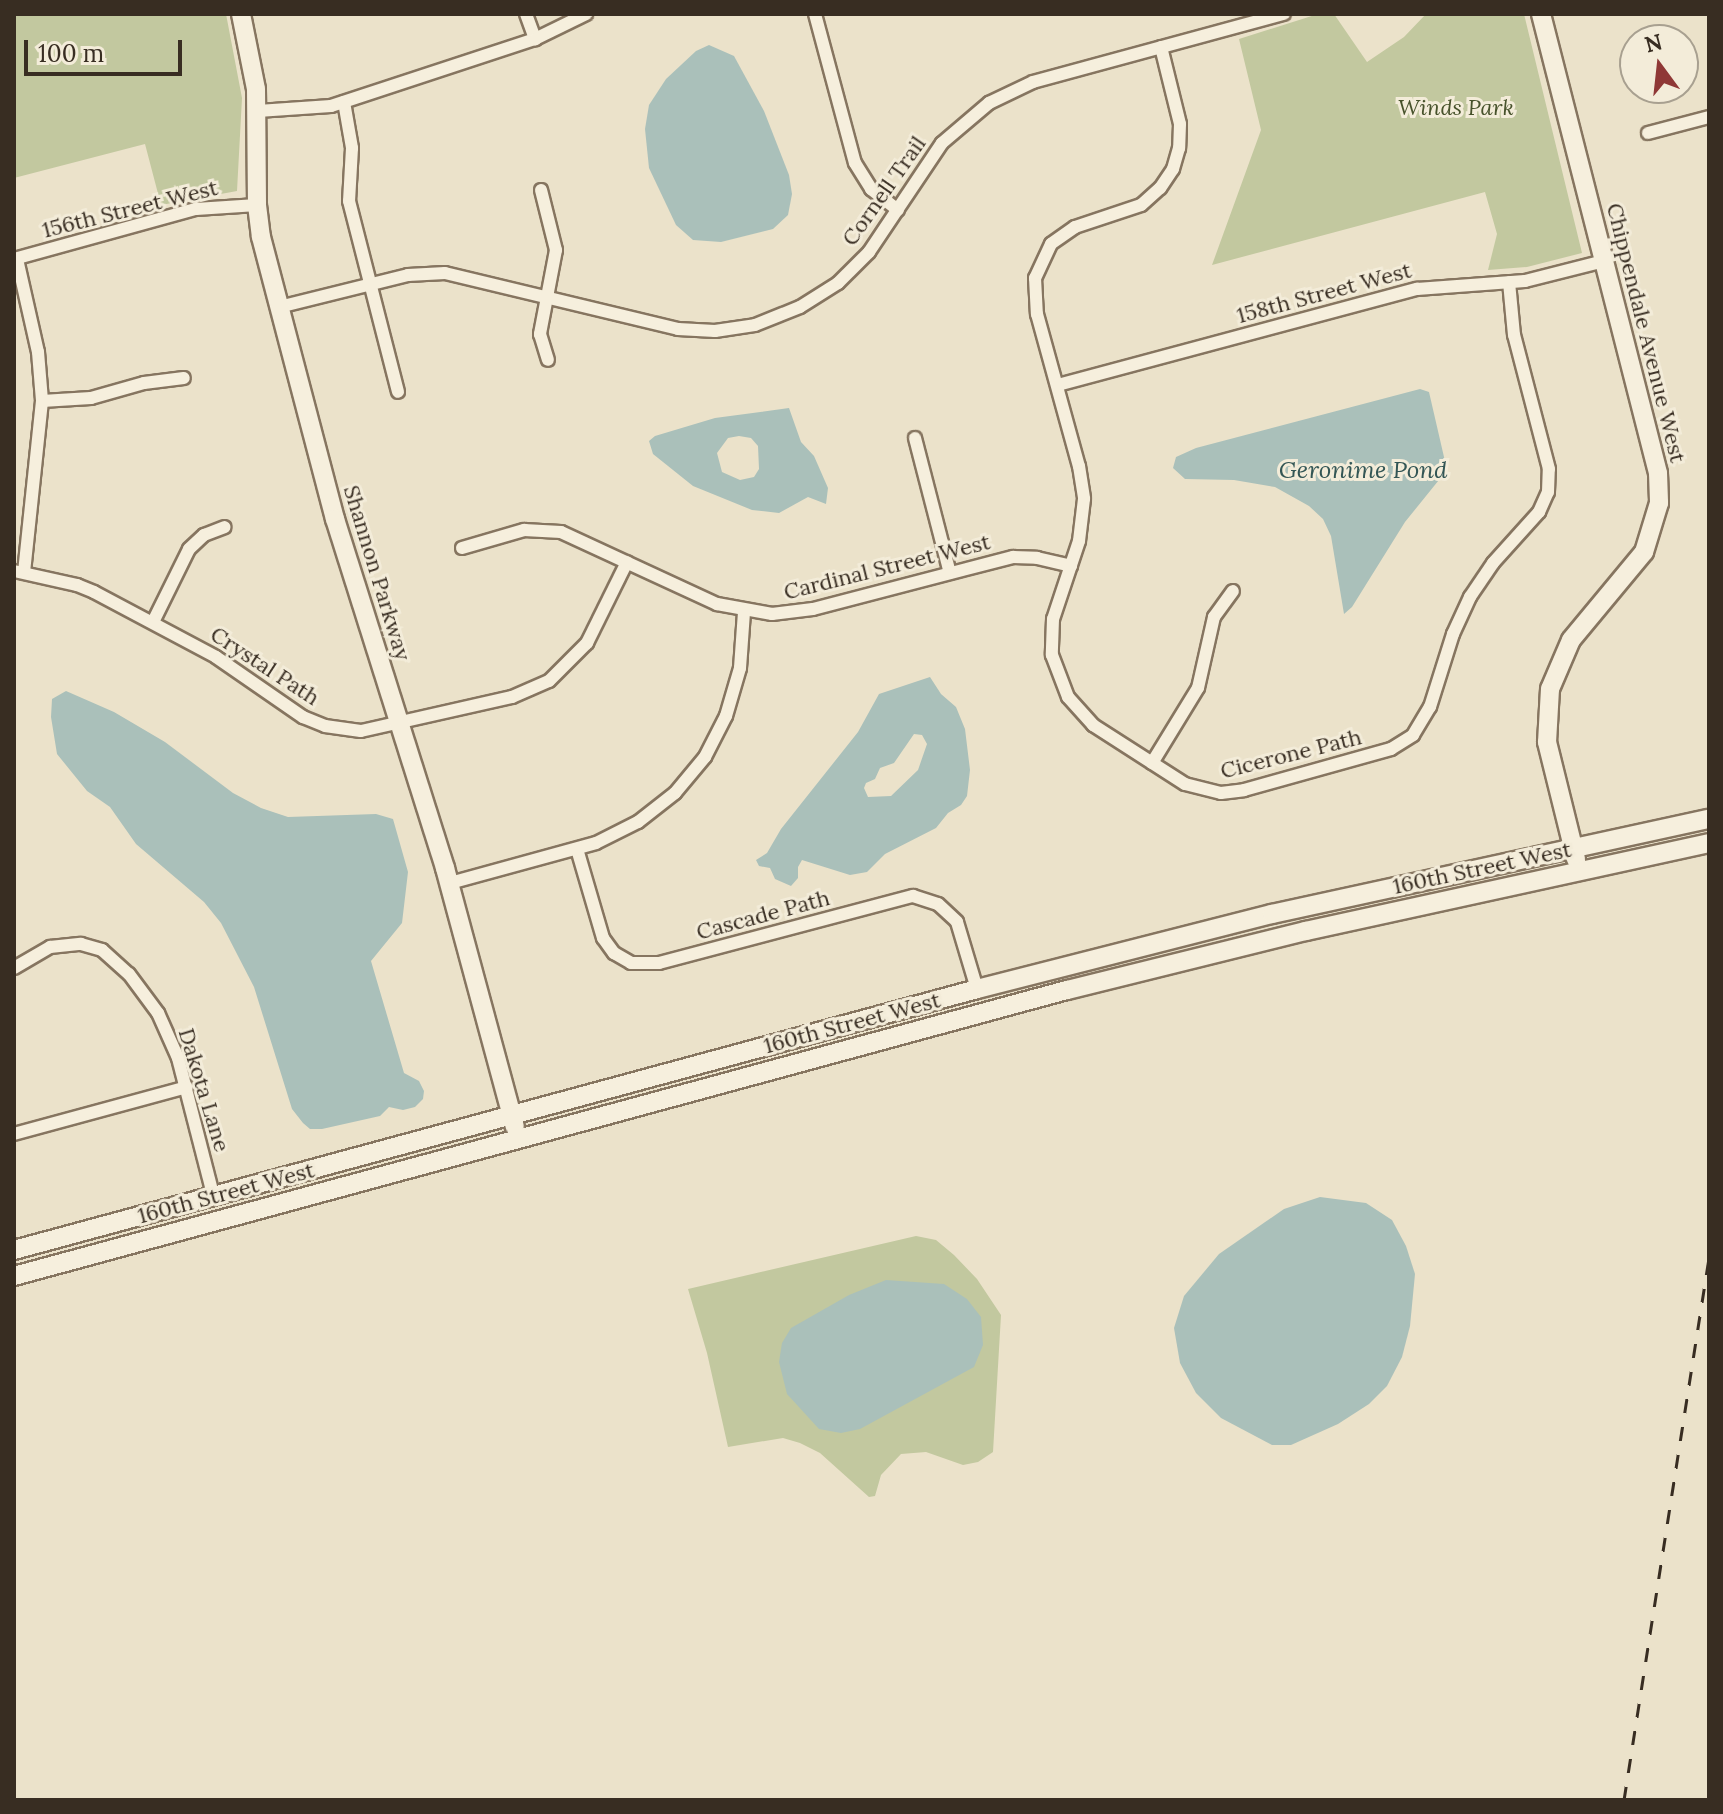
<!DOCTYPE html>
<style>
body{margin:0}
#map{position:relative;width:1723px;height:1814px;overflow:hidden;background:#ebe2ca;font-family:Lora,serif}
div>[style]{position:absolute}
.green>*{inset:0;background:#c2c89f}
.water>*{inset:0;background:#aac0ba}
.roads{filter:drop-shadow(2px 0 #867560) drop-shadow(-2px 0 #867560) drop-shadow(0 2px #867560) drop-shadow(0 -2px #867560)}
.street>*{height:12px;margin:-6px;padding:0 6px;transform-origin:6px;border-radius:6px;background:#f6efdd}
.secondary>*{height:18px;margin:-9px;padding:0 9px;transform-origin:9px;border-radius:9px;background:#f6efdd}
.rail>*{height:3px;margin-top:-1.5px;transform-origin:0;background:repeating-linear-gradient(90deg,#382d22 0 14px,transparent 0 28px)}
span{translate:-50% -50%;white-space:nowrap;text-align:center;line-height:1.15;-webkit-text-stroke:6px #f3ecd9;paint-order:stroke}
.park-label{font-size:22px;color:#47522b;font-style:italic}
.street-label{font-size:22px;color:#382d22}
.water-label{font-size:24px;color:#335655;font-style:italic}
.frame{position:absolute;inset:0;border:16px solid #382d22;pointer-events:none}
.north{position:absolute;left:1619px;top:24px;width:80px;height:80px;box-sizing:border-box;background:#f3ecd9;border:2px solid #a8a090;border-radius:50%;rotate:345deg;font-size:22px;font-weight:700;line-height:32px;text-align:center;color:#382d22}
.north::after{content:'';display:block;margin:auto;width:28px;height:36px;background:#8f3836;clip-path:polygon(50% 0,100% 100%,50% 72%,0 100%)}
.scale{position:absolute;left:24px;top:40px;width:158px;height:36px;box-sizing:border-box;border:4px solid #382d22;border-top:0;padding-left:10px;font-size:24px;line-height:28px;white-space:nowrap;color:#382d22;-webkit-text-stroke:6px #f3ecd9;paint-order:stroke}
</style>
<div id="map">
<div class="green">
<i style="clip-path:polygon(14px 14px,226px 14px,242px 98px,237px 191px,161px 205px,145px 144px,14px 178px)"></i>
<i style="clip-path:polygon(1318px 14px,1334px 14px,1367px 62px,1404px 37px,1426px 14px,1524px 14px,1582px 253px,1527px 267px,1488px 270px,1497px 234px,1485px 192px,1212px 265px,1261px 130px,1239px 39px)"></i>
<i style="clip-path:polygon(916px 1236px,936px 1240px,954px 1255px,977px 1279px,1001px 1315px,993px 1452px,978px 1462px,963px 1465px,926px 1452px,901px 1454px,881px 1475px,875px 1496px,869px 1497px,820px 1453px,800px 1443px,783px 1438px,728px 1447px,707px 1353px,688px 1289px)"></i>
</div>
<div class="water">
<i style="clip-path:polygon(709px 45px,734px 56px,764px 111px,789px 175px,792px 194px,788px 215px,773px 229px,721px 242px,693px 240px,676px 225px,649px 168px,645px 129px,649px 105px,666px 79px,696px 51px)"></i>
<i style="clip-path:polygon(1420px 389px,1429px 392px,1447px 470px,1405px 522px,1352px 607px,1344px 614px,1331px 536px,1323px 519px,1309px 506px,1275px 487px,1234px 480px,1185px 479px,1173px 468px,1176px 457px,1196px 448px)"></i>
<i style="clip-path:polygon(evenodd,789px 408px,801px 442px,814px 456px,828px 488px,826px 504px,808px 497px,779px 513px,752px 510px,693px 486px,653px 454px,649px 441px,655px 436px,715px 418px,789px 408px,739px 436px,751px 438px,758px 446px,759px 469px,754px 477px,740px 480px,722px 472px,717px 453px,728px 438px,739px 436px)"></i>
<i style="clip-path:polygon(evenodd,930px 677px,941px 694px,956px 707px,965px 729px,970px 770px,967px 796px,961px 805px,948px 813px,936px 828px,885px 854px,867px 872px,850px 875px,802px 860px,798px 867px,798px 878px,791px 886px,775px 879px,770px 868px,759px 866px,756px 860px,767px 853px,781px 829px,858px 732px,879px 694px,930px 677px,914px 734px,922px 735px,927px 744px,918px 770px,891px 796px,868px 797px,864px 788px,866px 783px,875px 779px,880px 768px,894px 763px,914px 734px)"></i>
<i style="clip-path:polygon(66px 691px,114px 712px,165px 742px,233px 793px,261px 808px,288px 817px,376px 814px,393px 819px,408px 872px,402px 923px,371px 961px,404px 1073px,419px 1081px,424px 1091px,423px 1099px,415px 1107px,403px 1110px,389px 1107px,380px 1116px,322px 1129px,310px 1129px,303px 1123px,292px 1109px,254px 987px,221px 923px,204px 902px,136px 844px,110px 807px,87px 791px,57px 754px,51px 717px,52px 699px)"></i>
<i style="clip-path:polygon(1320px 1197px,1366px 1203px,1392px 1220px,1406px 1246px,1415px 1274px,1410px 1326px,1402px 1357px,1387px 1386px,1369px 1404px,1338px 1424px,1291px 1445px,1272px 1445px,1221px 1418px,1196px 1393px,1180px 1363px,1174px 1328px,1184px 1296px,1219px 1254px,1284px 1209px)"></i>
<i style="clip-path:polygon(886px 1280px,944px 1284px,967px 1299px,981px 1317px,983px 1345px,974px 1367px,860px 1429px,841px 1433px,819px 1429px,787px 1394px,779px 1362px,782px 1343px,791px 1328px,849px 1295px)"></i>
</div>
<div class="roads">
<div class="street">
<i style="left:526px;top:14px;width:27px;rotate:70deg"></i>
<i style="left:815px;top:14px;width:154px;rotate:75deg"></i>
<i style="left:855px;top:163px;width:31px;rotate:58deg"></i>
<i style="left:871px;top:189px;width:34px;rotate:38deg"></i>
<i style="left:1161px;top:47px;width:79px;rotate:76.1deg"></i>
<i style="left:1180px;top:124px;width:24px;rotate:92deg"></i>
<i style="left:1179px;top:148px;width:22px;rotate:106deg"></i>
<i style="left:1173px;top:169px;width:23px;rotate:124deg"></i>
<i style="left:1160px;top:188px;width:25px;rotate:138deg"></i>
<i style="left:1141px;top:205px;width:70px;rotate:161.6deg"></i>
<i style="left:1075px;top:227px;width:29px;rotate:145deg"></i>
<i style="left:1051px;top:244px;width:38px;rotate:115deg"></i>
<i style="left:1035px;top:278px;width:36px;rotate:87deg"></i>
<i style="left:1037px;top:314px;width:158px;rotate:74.6deg"></i>
<i style="left:1079px;top:466px;width:33px;rotate:81deg"></i>
<i style="left:1084px;top:499px;width:42px;rotate:96.8deg"></i>
<i style="left:1079px;top:541px;width:82px;rotate:108.4deg"></i>
<i style="left:1053px;top:619px;width:36px;rotate:92deg"></i>
<i style="left:1052px;top:655px;width:45px;rotate:69.1deg"></i>
<i style="left:1068px;top:697px;width:38px;rotate:48deg"></i>
<i style="left:1093px;top:725px;width:109px;rotate:32.7deg"></i>
<i style="left:1185px;top:784px;width:37px;rotate:14deg"></i>
<i style="left:1221px;top:793px;width:23px;rotate:-7deg"></i>
<i style="left:1244px;top:790px;width:153px;rotate:-15.6deg"></i>
<i style="left:1391px;top:749px;width:26px;rotate:-32deg"></i>
<i style="left:1413px;top:735px;width:33px;rotate:-59deg"></i>
<i style="left:1430px;top:707px;width:77px;rotate:-72.5deg"></i>
<i style="left:1453px;top:634px;width:41px;rotate:-65.3deg"></i>
<i style="left:1470px;top:597px;width:41px;rotate:-55.9deg"></i>
<i style="left:1493px;top:563px;width:69px;rotate:-48deg"></i>
<i style="left:1539px;top:512px;width:22px;rotate:-66deg"></i>
<i style="left:1548px;top:492px;width:23px;rotate:-88deg"></i>
<i style="left:1549px;top:469px;width:138px;rotate:-104.6deg"></i>
<i style="left:1514px;top:335px;width:53px;rotate:-95.4deg"></i>
<i style="left:344px;top:102px;width:47px;rotate:80.1deg"></i>
<i style="left:352px;top:148px;width:53px;rotate:93.2deg"></i>
<i style="left:349px;top:201px;width:197px;rotate:75.6deg"></i>
<i style="left:258px;top:111px;width:73px;rotate:-3.9deg"></i>
<i style="left:331px;top:106px;width:215px;rotate:-18.2deg"></i>
<i style="left:535px;top:39px;width:57px;rotate:-26.1deg"></i>
<i style="left:1648px;top:133px;width:63px;rotate:-14.7deg"></i>
<i style="left:541px;top:190px;width:62px;rotate:76deg"></i>
<i style="left:556px;top:250px;width:86px;rotate:100.8deg"></i>
<i style="left:540px;top:334px;width:27px;rotate:73deg"></i>
<i style="left:14px;top:259px;width:189px;rotate:-15.4deg"></i>
<i style="left:196px;top:209px;width:61px;rotate:-3.8deg"></i>
<i style="left:17px;top:259px;width:95px;rotate:77.3deg"></i>
<i style="left:38px;top:352px;width:49px;rotate:85.3deg"></i>
<i style="left:42px;top:401px;width:171px;rotate:96deg"></i>
<i style="left:279px;top:307px;width:133px;rotate:-13.9deg"></i>
<i style="left:408px;top:275px;width:37px;rotate:-3deg"></i>
<i style="left:445px;top:273px;width:240px;rotate:13.5deg"></i>
<i style="left:678px;top:329px;width:37px;rotate:3deg"></i>
<i style="left:715px;top:331px;width:40px;rotate:-8.5deg"></i>
<i style="left:755px;top:325px;width:48px;rotate:-21.8deg"></i>
<i style="left:800px;top:307px;width:45px;rotate:-32.3deg"></i>
<i style="left:838px;top:283px;width:44px;rotate:-45deg"></i>
<i style="left:869px;top:252px;width:131px;rotate:-56.2deg"></i>
<i style="left:942px;top:143px;width:62px;rotate:-40.4deg"></i>
<i style="left:989px;top:103px;width:49px;rotate:-25.5deg"></i>
<i style="left:1033px;top:82px;width:260px;rotate:-15.2deg"></i>
<i style="left:1058px;top:385px;width:372px;rotate:-15deg"></i>
<i style="left:1417px;top:289px;width:108px;rotate:-4.2deg"></i>
<i style="left:1525px;top:281px;width:81px;rotate:-14.2deg"></i>
<i style="left:42px;top:401px;width:49px;rotate:-3.5deg"></i>
<i style="left:91px;top:398px;width:55px;rotate:-15.8deg"></i>
<i style="left:144px;top:383px;width:40px;rotate:-7.1deg"></i>
<i style="left:915px;top:438px;width:139px;rotate:75.5deg"></i>
<i style="left:462px;top:548px;width:65px;rotate:-16.2deg"></i>
<i style="left:524px;top:530px;width:37px;rotate:3deg"></i>
<i style="left:561px;top:532px;width:172px;rotate:24.8deg"></i>
<i style="left:717px;top:604px;width:56px;rotate:10.3deg"></i>
<i style="left:772px;top:614px;width:41px;rotate:-7deg"></i>
<i style="left:813px;top:609px;width:207px;rotate:-14.6deg"></i>
<i style="left:1013px;top:557px;width:24px;rotate:2deg"></i>
<i style="left:1037px;top:558px;width:35px;rotate:13deg"></i>
<i style="left:14px;top:571px;width:65px;rotate:12.5deg"></i>
<i style="left:77px;top:585px;width:18px;rotate:22deg"></i>
<i style="left:94px;top:592px;width:138px;rotate:28deg"></i>
<i style="left:216px;top:657px;width:106px;rotate:34.6deg"></i>
<i style="left:303px;top:717px;width:24px;rotate:22deg"></i>
<i style="left:325px;top:726px;width:36px;rotate:8deg"></i>
<i style="left:361px;top:731px;width:155px;rotate:-12.7deg"></i>
<i style="left:512px;top:697px;width:40px;rotate:-23.4deg"></i>
<i style="left:549px;top:681px;width:54px;rotate:-45deg"></i>
<i style="left:587px;top:643px;width:90px;rotate:-63.7deg"></i>
<i style="left:153px;top:622px;width:81px;rotate:-63.7deg"></i>
<i style="left:189px;top:549px;width:21px;rotate:-43deg"></i>
<i style="left:204px;top:535px;width:22px;rotate:-21deg"></i>
<i style="left:1152px;top:763px;width:88px;rotate:-58.5deg"></i>
<i style="left:1198px;top:688px;width:73px;rotate:-77.3deg"></i>
<i style="left:1214px;top:617px;width:32px;rotate:-54deg"></i>
<i style="left:577px;top:849px;width:93px;rotate:73.7deg"></i>
<i style="left:603px;top:938px;width:19px;rotate:54deg"></i>
<i style="left:614px;top:953px;width:20px;rotate:30deg"></i>
<i style="left:631px;top:963px;width:28px"></i>
<i style="left:659px;top:963px;width:263px;rotate:-14.8deg"></i>
<i style="left:913px;top:896px;width:26px;rotate:18deg"></i>
<i style="left:938px;top:904px;width:26px;rotate:43deg"></i>
<i style="left:957px;top:922px;width:70px;rotate:73.4deg"></i>
<i style="left:450px;top:883px;width:151px;rotate:-15.3deg"></i>
<i style="left:596px;top:843px;width:47px;rotate:-26.6deg"></i>
<i style="left:638px;top:822px;width:47px;rotate:-38.1deg"></i>
<i style="left:675px;top:793px;width:47px;rotate:-50.2deg"></i>
<i style="left:705px;top:757px;width:46px;rotate:-62.9deg"></i>
<i style="left:726px;top:716px;width:50px;rotate:-73.7deg"></i>
<i style="left:740px;top:668px;width:56px;rotate:-85.9deg"></i>
<i style="left:14px;top:968px;width:42px;rotate:-30.3deg"></i>
<i style="left:50px;top:947px;width:31px;rotate:-6deg"></i>
<i style="left:81px;top:944px;width:22px;rotate:16deg"></i>
<i style="left:102px;top:950px;width:36px;rotate:42deg"></i>
<i style="left:129px;top:974px;width:49px;rotate:53.4deg"></i>
<i style="left:158px;top:1013px;width:49px;rotate:66deg"></i>
<i style="left:178px;top:1058px;width:140px;rotate:75.6deg"></i>
<i style="left:14px;top:1134px;width:179px;rotate:-15.2deg"></i>
</div>
<div class="secondary">
<i style="left:241px;top:14px;width:76px;rotate:78.7deg"></i>
<i style="left:256px;top:89px;width:116px;rotate:89.5deg"></i>
<i style="left:257px;top:205px;width:32px;rotate:83deg"></i>
<i style="left:261px;top:237px;width:292px;rotate:75.3deg"></i>
<i style="left:335px;top:519px;width:366px;rotate:72.5deg"></i>
<i style="left:445px;top:868px;width:268px;rotate:74.9deg"></i>
<i style="left:1541px;top:14px;width:474px;rotate:75.7deg"></i>
<i style="left:1658px;top:473px;width:30px;rotate:88deg"></i>
<i style="left:1659px;top:503px;width:51px;rotate:107deg"></i>
<i style="left:1644px;top:552px;width:114px;rotate:129.7deg"></i>
<i style="left:1571px;top:640px;width:53px;rotate:113.2deg"></i>
<i style="left:1550px;top:689px;width:53px;rotate:93.2deg"></i>
<i style="left:1547px;top:742px;width:121px;rotate:76.1deg"></i>
<i style="left:14px;top:1250px;width:998px;rotate:-15.16deg"></i>
<i style="left:977px;top:989px;width:304px;rotate:-14.3deg"></i>
<i style="left:1272px;top:914px;width:447px;rotate:-12.3deg"></i>
<i style="left:14px;top:1276px;width:1091px;rotate:-15.2deg"></i>
<i style="left:1067px;top:990px;width:246px;rotate:-13.9deg"></i>
<i style="left:1306px;top:931px;width:412px;rotate:-12.3deg"></i>
</div>
</div>
<div class="rail">
<i style="left:1624px;top:1800px;width:549px;rotate:-81.09deg"></i>
</div>
<div class="park-label">
<span style="left:1456px;top:108px">Winds Park</span>
</div>
<div class="street-label">
<span style="left:884px;top:191px;rotate:-55deg">Cornell Trail</span>
<span style="left:130px;top:209px;rotate:-14deg">156th Street West</span>
<span style="left:1324px;top:293px;rotate:-15deg">158th Street West</span>
<span style="left:1646px;top:333px;rotate:76deg">Chippendale Avenue West</span>
<span style="left:887px;top:567px;rotate:-14deg">Cardinal Street West</span>
<span style="left:377px;top:573px;rotate:73deg">Shannon Parkway</span>
<span style="left:265px;top:666px;rotate:33deg">Crystal Path</span>
<span style="left:1291px;top:754px;rotate:-14deg">Cicerone Path</span>
<span style="left:1482px;top:868px;rotate:-12deg">160th Street West</span>
<span style="left:763px;top:915px;rotate:-15deg">Cascade Path</span>
<span style="left:852px;top:1023px;rotate:-15deg">160th Street West</span>
<span style="left:204px;top:1090px;rotate:73deg">Dakota Lane</span>
<span style="left:226px;top:1193px;rotate:-15deg">160th Street West</span>
</div>
<div class="water-label">
<span style="left:1363px;top:470px">Geronime Pond</span>
</div>
<div class="frame"></div>
<div class="north">N</div>
<div class="scale">100 m</div>
</div>
